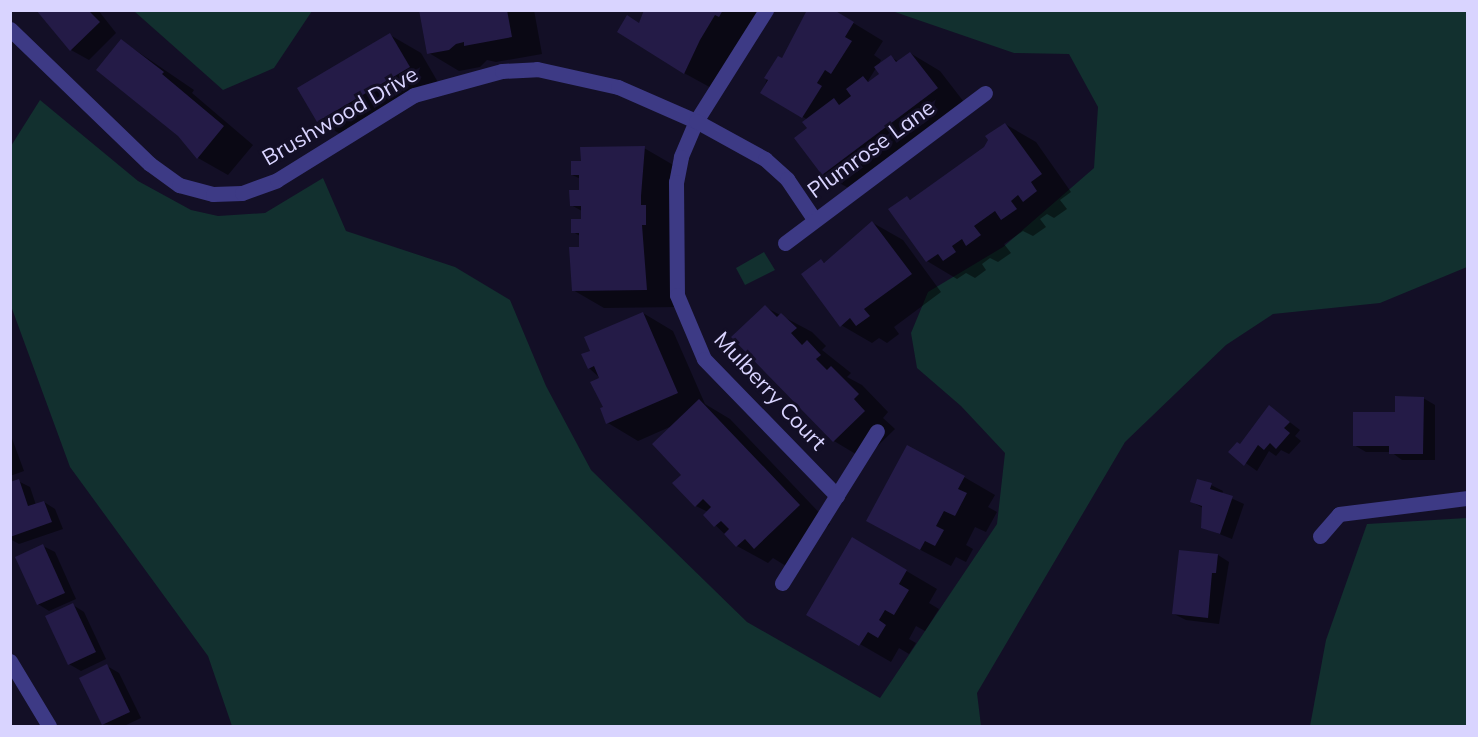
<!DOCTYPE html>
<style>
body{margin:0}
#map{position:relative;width:1478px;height:737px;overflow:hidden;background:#130f26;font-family:Mulish,sans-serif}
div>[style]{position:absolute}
.green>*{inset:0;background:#12302f}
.shadow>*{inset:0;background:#0007}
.building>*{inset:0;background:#241b47}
.minor>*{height:15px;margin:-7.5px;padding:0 7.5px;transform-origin:7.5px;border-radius:7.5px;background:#3d3a85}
span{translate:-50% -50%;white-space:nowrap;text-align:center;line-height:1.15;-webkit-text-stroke:6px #130f26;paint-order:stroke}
.street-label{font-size:22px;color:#d9d4ff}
.frame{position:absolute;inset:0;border:12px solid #d9d4ff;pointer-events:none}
</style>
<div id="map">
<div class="green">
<i style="clip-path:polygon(134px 11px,312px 11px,274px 68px,223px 90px)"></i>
<i style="clip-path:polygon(892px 11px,1467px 11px,1467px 267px,1380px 303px,1273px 314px,1226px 345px,1125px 442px,977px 693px,981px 726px,232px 726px,208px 656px,70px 467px,11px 306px,11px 146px,40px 100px,138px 181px,191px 210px,218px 216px,265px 213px,323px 178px,346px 231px,455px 267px,510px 300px,546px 386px,591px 470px,747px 622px,880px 698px,997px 524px,1005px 453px,961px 406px,917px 368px,911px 333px,928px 292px,1003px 247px,1094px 168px,1098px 107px,1069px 54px,1014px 53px)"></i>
<i style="clip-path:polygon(764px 252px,775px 270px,745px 285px,736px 268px)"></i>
<i style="clip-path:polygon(1467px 518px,1467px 726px,1310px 726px,1326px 640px,1367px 524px)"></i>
</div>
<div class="shadow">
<i style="clip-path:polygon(38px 10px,98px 10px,116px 33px,89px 60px,71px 50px)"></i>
<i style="clip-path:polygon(420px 10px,534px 10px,542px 54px,496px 62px,487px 60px,480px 67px,459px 71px,429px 53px)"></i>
<i style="clip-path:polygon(648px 10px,762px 10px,715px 90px,684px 73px,640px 24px)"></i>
<i style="clip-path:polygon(evenodd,832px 10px,883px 41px,874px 55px,881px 60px,877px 68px,891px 57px,899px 62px,910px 53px,940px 71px,967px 106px,854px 191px,823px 174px,808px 120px,762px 92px,771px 69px,832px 10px,876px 68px,881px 74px,870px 82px,868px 81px,876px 68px)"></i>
<i style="clip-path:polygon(390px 35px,421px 53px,439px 84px,349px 139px,318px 121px,299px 89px)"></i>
<i style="clip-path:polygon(122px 41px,194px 90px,192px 93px,253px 145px,228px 175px,198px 158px)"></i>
<i style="clip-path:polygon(1005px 124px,1036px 142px,1071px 192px,1060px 200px,1067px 209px,1054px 218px,1047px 214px,1040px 219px,1046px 227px,1033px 236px,1023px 231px,1004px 244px,1011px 253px,998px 262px,990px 258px,982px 264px,986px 270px,975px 278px,966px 273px,957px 279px,927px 261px,907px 198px,911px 200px,985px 148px)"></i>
<i style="clip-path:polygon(644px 148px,675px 166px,677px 307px,604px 308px,573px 290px,580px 249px,580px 236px,573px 232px,582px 220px,582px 211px,571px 205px,581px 191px,581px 179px,572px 175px,582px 162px)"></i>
<i style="clip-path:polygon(873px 223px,903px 240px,941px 292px,894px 327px,899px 334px,887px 343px,879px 338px,872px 343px,841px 325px,821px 261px,826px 263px)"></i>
<i style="clip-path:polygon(765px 307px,812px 332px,826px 346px,822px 350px,851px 373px,847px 377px,862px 385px,888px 412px,883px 418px,895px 429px,864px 459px,834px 441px)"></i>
<i style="clip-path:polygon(643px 313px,673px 331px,705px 404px,730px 419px,830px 524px,786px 566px,773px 558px,768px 563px,737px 546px,705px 515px,708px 512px,696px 506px,683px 475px,672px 426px,638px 441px,608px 423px,601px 379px,589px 368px,592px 351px)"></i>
<i style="clip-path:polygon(1423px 398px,1435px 405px,1435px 460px,1402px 460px,1391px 452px,1366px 452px,1354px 445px)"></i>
<i style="clip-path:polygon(1270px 407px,1300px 430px,1295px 436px,1301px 441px,1289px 454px,1281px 450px,1276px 456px,1269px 451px,1257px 471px,1230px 452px,1241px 446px)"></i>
<i style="clip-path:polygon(10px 433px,24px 471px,10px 476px)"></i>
<i style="clip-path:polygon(964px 477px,995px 495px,988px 507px,997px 512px,986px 532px,975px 527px,966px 545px,973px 549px,966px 562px,956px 557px,951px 566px,898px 538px)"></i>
<i style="clip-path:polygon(18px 481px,30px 487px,36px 505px,44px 502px,55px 509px,63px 529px,19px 544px,10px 539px,10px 484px)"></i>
<i style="clip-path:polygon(1211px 485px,1223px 491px,1222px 494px,1244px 504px,1232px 539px,1202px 527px,1203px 508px,1192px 502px)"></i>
<i style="clip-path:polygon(852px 539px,937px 589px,929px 603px,939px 609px,925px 631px,916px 626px,909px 639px,916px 643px,909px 654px,899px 648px,891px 662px,808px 614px)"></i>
<i style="clip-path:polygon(43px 546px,55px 552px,76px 599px,49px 611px,38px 604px)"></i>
<i style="clip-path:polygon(1218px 555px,1229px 562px,1219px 624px,1186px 620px,1174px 614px)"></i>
<i style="clip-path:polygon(73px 605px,84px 612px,106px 659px,81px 671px,69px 664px)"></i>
<i style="clip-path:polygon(107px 666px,119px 673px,141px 718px,124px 726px,103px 724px)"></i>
</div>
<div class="building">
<i style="clip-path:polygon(36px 10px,88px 10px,100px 22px,70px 51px)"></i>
<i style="clip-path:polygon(419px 10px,507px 10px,512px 37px,464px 46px,464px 42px,456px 44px,449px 50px,427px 54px)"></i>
<i style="clip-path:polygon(644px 10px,723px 10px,719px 17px,715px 15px,700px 40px,684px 74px,617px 32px,627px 15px,639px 23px)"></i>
<i style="clip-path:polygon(807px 10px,834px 10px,854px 22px,845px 37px,852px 41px,831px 74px,825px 70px,817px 83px,822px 86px,802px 118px,760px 93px,768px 80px,764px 78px,778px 56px,782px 58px)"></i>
<i style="clip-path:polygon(390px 33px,410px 67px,317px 122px,297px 88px)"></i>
<i style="clip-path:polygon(121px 39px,164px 72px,162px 74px,224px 126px,197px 159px,178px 136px,96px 70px)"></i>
<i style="clip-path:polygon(910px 52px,938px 88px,822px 175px,794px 138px,807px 128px,802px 122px,834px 98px,839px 105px,851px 96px,846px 89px,863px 76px,868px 82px,879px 74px,874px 67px,891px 55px,896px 62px)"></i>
<i style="clip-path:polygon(1005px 123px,1042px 174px,1031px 182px,1037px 191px,1023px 202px,1018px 195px,1011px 201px,1017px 209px,1001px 220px,995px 211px,974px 226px,981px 235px,966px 246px,962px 239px,952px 246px,956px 252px,943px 261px,938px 254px,926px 262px,888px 209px,907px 196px,910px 200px,984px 147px,988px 140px,985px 136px)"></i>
<i style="clip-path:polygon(645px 146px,641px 196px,641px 205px,646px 205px,646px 225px,642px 225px,647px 290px,572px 291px,569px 247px,579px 247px,579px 233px,571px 233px,571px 219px,581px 219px,581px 206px,570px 206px,569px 190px,579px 190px,579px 175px,571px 175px,571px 161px,581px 161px,580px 147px)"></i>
<i style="clip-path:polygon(872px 221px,912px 274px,864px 309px,870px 316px,856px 326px,850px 318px,840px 327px,801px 274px,821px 259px,824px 263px)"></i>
<i style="clip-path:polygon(765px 305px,777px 317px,781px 313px,797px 328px,791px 333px,802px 345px,807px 340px,821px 355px,816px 359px,827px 370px,831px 366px,859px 394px,854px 399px,865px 411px,833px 442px,731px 337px)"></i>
<i style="clip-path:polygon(643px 312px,678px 393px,606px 424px,600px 408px,603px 407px,590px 382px,599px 378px,594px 366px,588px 369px,581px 354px,590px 351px,584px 337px)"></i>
<i style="clip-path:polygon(1395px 396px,1424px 397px,1423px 454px,1389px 454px,1389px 446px,1353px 446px,1353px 412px,1395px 412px)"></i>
<i style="clip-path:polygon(699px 399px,800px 505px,754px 549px,745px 539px,736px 547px,724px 534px,729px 529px,721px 521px,714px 527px,703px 515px,711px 507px,703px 499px,695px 507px,672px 483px,681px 475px,652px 444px)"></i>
<i style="clip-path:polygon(1269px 405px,1290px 422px,1284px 428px,1290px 433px,1276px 449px,1270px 443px,1264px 450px,1258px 445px,1244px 466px,1228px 452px,1237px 442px,1240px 444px)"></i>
<i style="clip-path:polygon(907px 445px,965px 476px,958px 489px,967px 493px,955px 516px,944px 511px,936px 526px,944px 530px,935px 546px,925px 541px,920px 550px,866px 521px)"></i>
<i style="clip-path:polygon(19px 479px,28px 506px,44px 501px,52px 522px,10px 537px,10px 482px)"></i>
<i style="clip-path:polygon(1197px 479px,1212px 483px,1210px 489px,1233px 496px,1220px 534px,1201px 528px,1202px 506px,1190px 502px)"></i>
<i style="clip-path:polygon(852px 537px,907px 570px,899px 584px,909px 590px,894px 615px,885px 610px,879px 620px,886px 625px,878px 638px,868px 632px,859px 646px,806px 615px)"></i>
<i style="clip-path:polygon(43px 544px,65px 593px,37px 605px,15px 557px)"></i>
<i style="clip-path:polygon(1179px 550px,1218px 554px,1216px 573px,1212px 573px,1208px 618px,1172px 614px)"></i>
<i style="clip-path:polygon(73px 603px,96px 652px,68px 665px,45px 616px)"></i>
<i style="clip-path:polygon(107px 664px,130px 712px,102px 725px,79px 678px)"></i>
</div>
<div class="minor">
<i style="left:766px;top:10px;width:131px;rotate:122.2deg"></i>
<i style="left:696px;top:121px;width:39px;rotate:113deg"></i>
<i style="left:681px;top:157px;width:25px;rotate:101deg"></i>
<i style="left:676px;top:182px;width:113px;rotate:89.5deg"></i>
<i style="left:677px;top:295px;width:69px;rotate:67.1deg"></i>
<i style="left:704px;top:359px;width:191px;rotate:45.8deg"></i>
<i style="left:10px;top:29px;width:194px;rotate:44deg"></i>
<i style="left:150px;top:164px;width:36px;rotate:36deg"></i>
<i style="left:179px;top:185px;width:35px;rotate:15deg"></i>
<i style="left:213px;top:194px;width:29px;rotate:-2deg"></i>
<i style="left:242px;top:193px;width:37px;rotate:-20deg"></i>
<i style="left:277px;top:180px;width:161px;rotate:-31.8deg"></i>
<i style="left:414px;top:95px;width:91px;rotate:-15.3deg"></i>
<i style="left:502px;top:71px;width:35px;rotate:-3deg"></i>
<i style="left:537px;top:69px;width:83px;rotate:12.5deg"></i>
<i style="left:618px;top:87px;width:85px;rotate:23.6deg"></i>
<i style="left:696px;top:121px;width:79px;rotate:28.8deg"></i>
<i style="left:765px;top:159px;width:30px;rotate:42deg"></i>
<i style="left:787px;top:179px;width:48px;rotate:56deg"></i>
<i style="left:785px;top:243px;width:250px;rotate:-36.9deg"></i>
<i style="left:1320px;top:536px;width:29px;rotate:-49deg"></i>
<i style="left:1339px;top:514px;width:130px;rotate:-7.1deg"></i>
<i style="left:782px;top:583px;width:179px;rotate:-58deg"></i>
<i style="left:10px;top:661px;width:76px;rotate:59deg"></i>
</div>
<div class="street-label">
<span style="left:340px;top:116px;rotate:-30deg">Brushwood Drive</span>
<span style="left:871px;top:149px;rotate:-36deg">Plumrose Lane</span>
<span style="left:770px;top:391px;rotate:47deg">Mulberry Court</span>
</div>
<div class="frame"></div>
</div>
